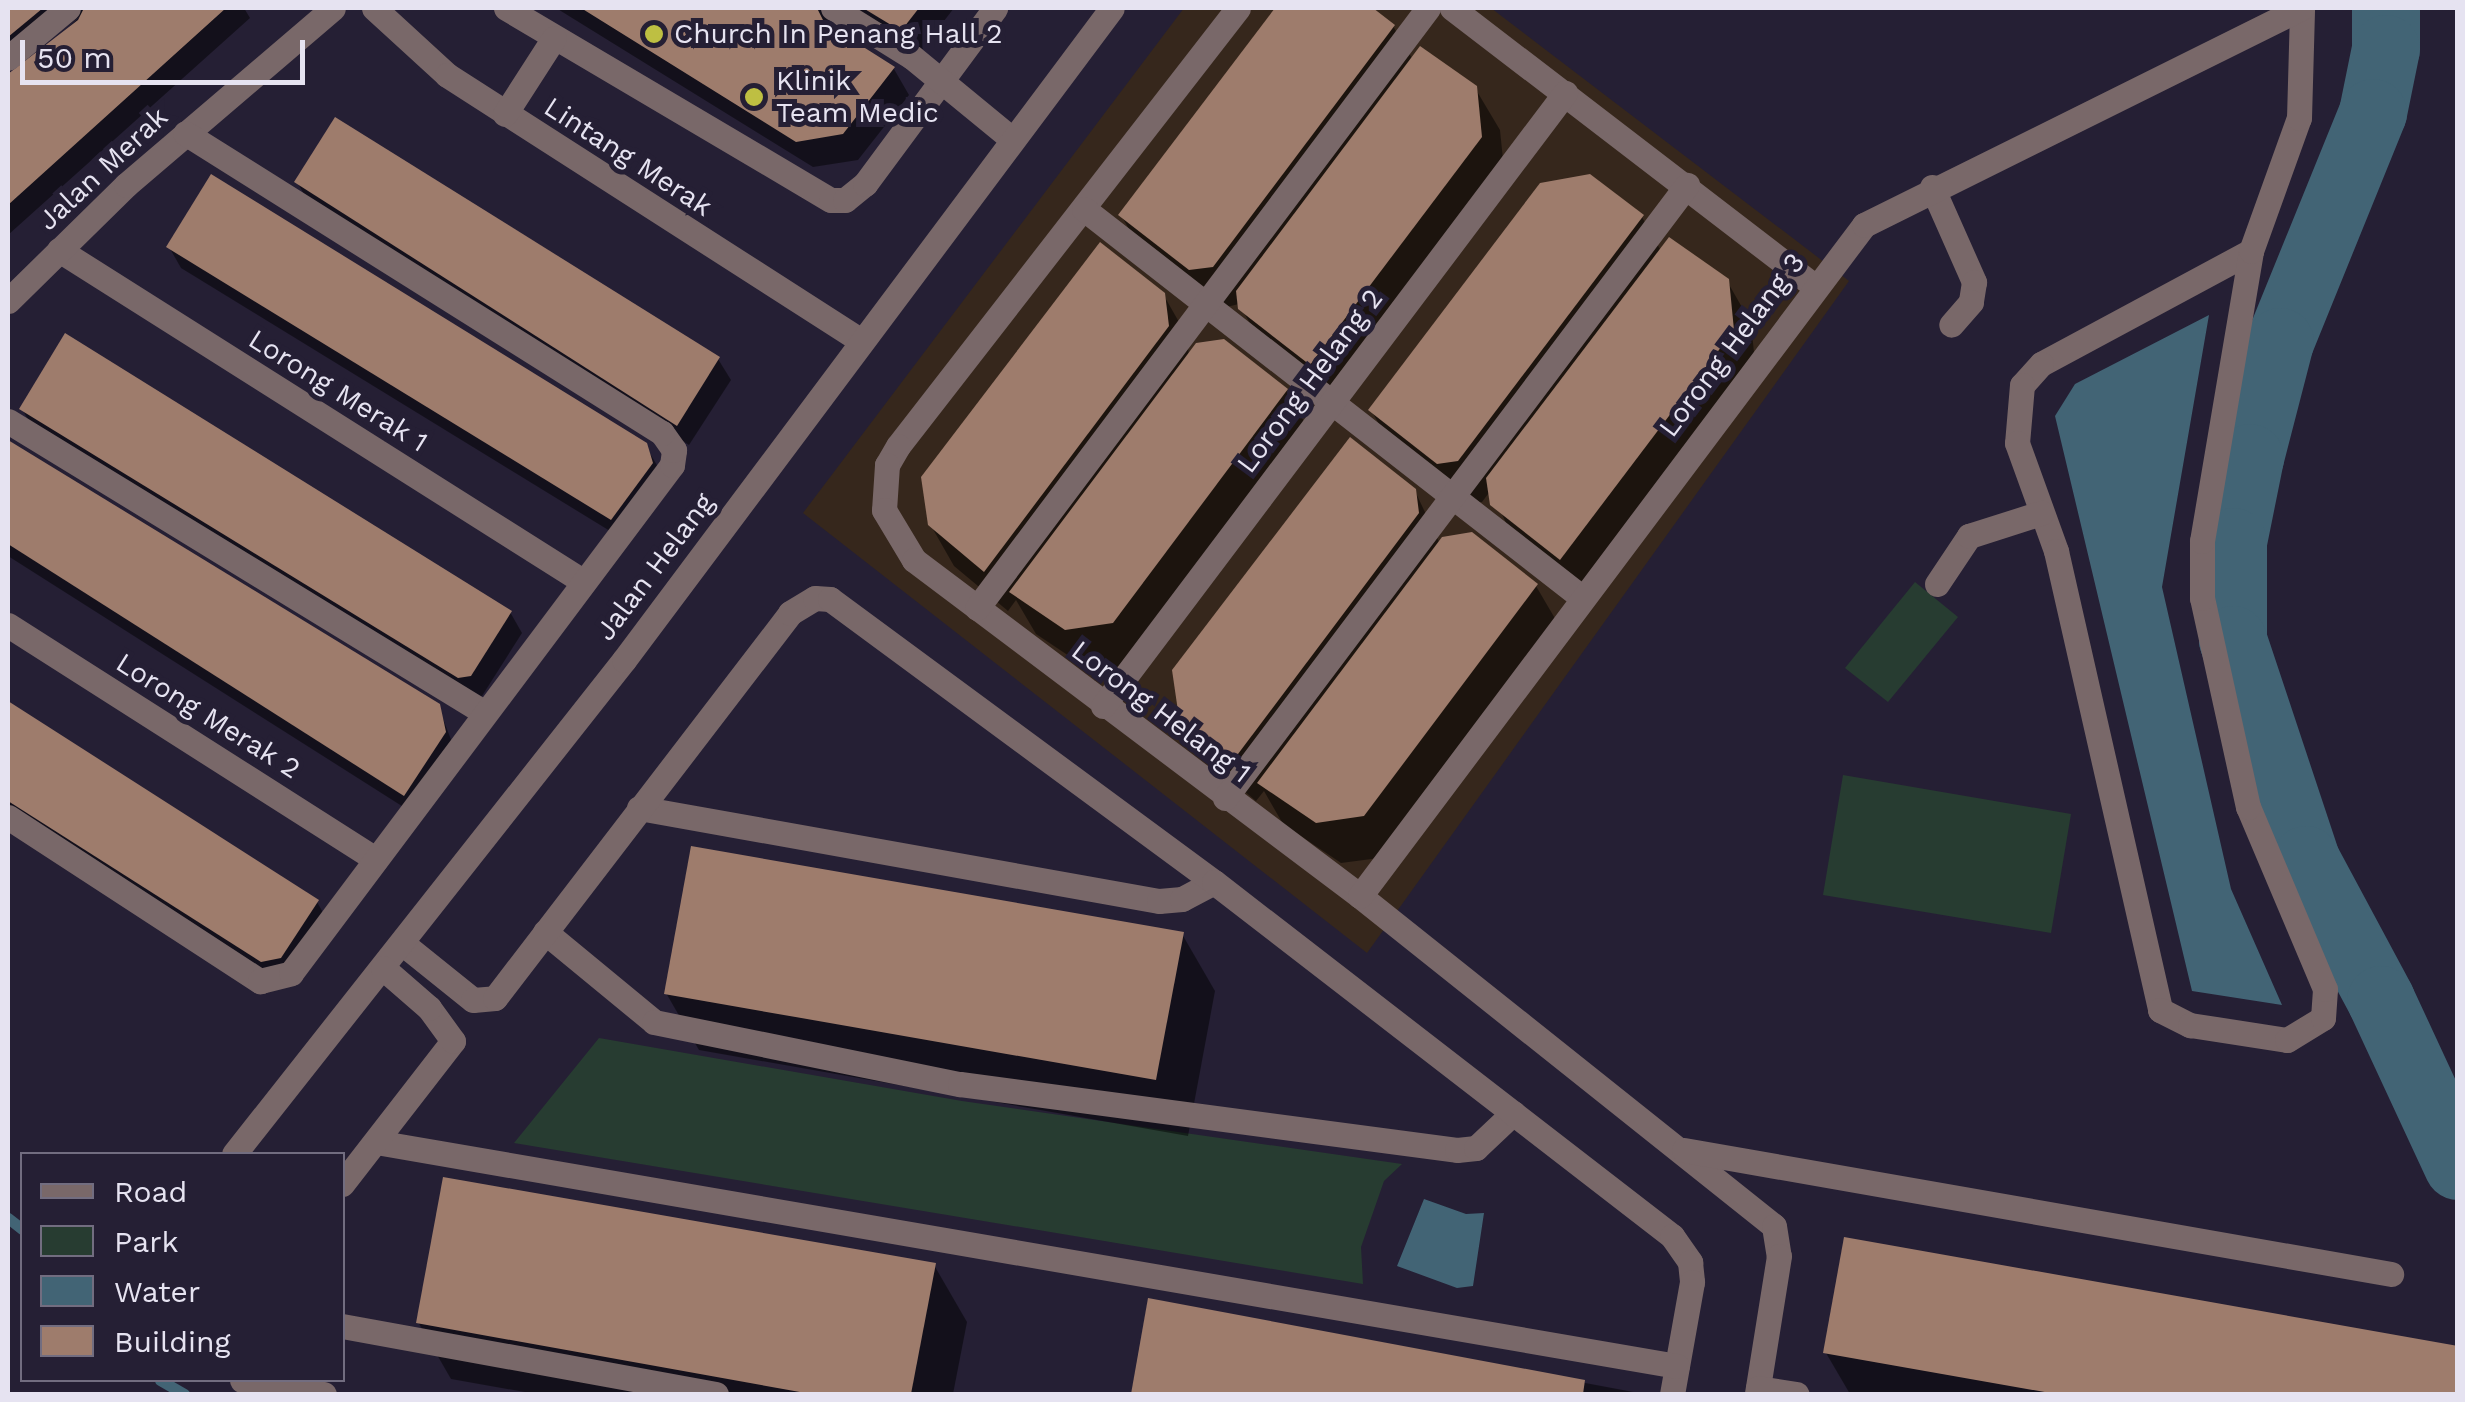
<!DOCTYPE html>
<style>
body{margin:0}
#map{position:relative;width:2465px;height:1402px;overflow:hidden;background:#251f34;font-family:"Work Sans",sans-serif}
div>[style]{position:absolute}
.commercial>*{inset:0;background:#36271c}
.green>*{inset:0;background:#273c31}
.water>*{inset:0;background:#426475}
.shadow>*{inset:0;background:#0007}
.stream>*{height:11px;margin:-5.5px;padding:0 5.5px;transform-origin:5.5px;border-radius:5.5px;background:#426475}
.river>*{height:68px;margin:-34px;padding:0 34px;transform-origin:34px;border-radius:34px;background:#426475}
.building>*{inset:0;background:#9e7c6c}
.minor>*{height:25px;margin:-12.5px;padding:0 12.5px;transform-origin:12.5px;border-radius:12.5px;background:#796869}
.dots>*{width:28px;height:28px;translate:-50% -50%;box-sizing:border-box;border:5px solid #251f34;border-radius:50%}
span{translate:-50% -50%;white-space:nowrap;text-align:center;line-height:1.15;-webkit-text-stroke:10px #251f34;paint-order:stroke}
.poi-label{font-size:28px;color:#e6e3f1}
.left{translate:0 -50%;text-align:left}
.street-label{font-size:28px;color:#e6e3f1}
.frame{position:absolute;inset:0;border:10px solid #e6e3f1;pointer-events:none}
.legend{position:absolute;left:20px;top:1152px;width:325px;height:230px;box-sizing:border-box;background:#251f34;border:2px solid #726d80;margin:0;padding:12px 18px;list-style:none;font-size:30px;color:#e6e3f1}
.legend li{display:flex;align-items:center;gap:20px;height:50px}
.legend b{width:50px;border:2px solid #726d80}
.scale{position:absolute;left:20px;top:40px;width:285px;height:45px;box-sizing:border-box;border:5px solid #e6e3f1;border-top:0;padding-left:12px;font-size:30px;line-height:35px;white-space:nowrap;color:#e6e3f1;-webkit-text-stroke:8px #251f34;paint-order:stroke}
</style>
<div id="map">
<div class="commercial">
<i style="clip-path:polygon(1184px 8px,1491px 8px,1849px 281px,1367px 953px,803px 513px)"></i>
</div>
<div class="green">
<i style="clip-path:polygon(1915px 582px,1958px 617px,1888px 702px,1845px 668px)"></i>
<i style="clip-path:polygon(1843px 775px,2071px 814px,2051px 933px,1823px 895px)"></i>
<i style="clip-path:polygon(599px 1038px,962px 1101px,1402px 1164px,1384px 1181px,1361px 1247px,1363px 1284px,514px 1143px)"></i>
</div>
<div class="water">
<i style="clip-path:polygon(2209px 315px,2162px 587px,2231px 889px,2282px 1005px,2192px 991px,2055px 416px,2075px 384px)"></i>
<i style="clip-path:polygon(1424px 1199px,1466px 1214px,1484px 1213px,1473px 1286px,1457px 1288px,1397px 1266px)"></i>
</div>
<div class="shadow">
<i style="clip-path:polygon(8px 8px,244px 8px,250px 18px,8px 235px,8px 73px,18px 74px,83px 14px,8px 71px)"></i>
<i style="clip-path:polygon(556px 8px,954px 8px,917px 56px,857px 19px,833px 25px,894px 69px,909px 95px,858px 160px,813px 167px)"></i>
<i style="clip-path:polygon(1278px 8px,1369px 8px,1393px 26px,1413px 60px,1475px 88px,1500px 130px,1505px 179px,1334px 404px,1265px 350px,1239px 304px,1214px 310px,1144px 256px,1121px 215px)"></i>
<i style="clip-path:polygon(297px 182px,718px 359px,731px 380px,689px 445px,309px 203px)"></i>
<i style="clip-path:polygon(1642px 217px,1661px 251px,1727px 281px,1751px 323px,1756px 372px,1584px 599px,1517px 547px,1491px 490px,1482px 502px,1463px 504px,1394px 451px,1371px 410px)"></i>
<i style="clip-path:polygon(169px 247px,645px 445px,658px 467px,623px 539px,181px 268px)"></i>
<i style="clip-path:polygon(1163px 294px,1187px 336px,1189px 357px,1286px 390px,1310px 432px,1136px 664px,1090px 670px,1036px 634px,1016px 600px,1008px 611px,954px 566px,930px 524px)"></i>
<i style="clip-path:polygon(22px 409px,510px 612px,522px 633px,482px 696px,472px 698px,34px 430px)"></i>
<i style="clip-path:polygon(8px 443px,438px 706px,457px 755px,416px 815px,8px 556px)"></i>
<i style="clip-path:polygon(1415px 491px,1440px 544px,1536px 586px,1560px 627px,1387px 857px,1341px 863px,1283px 824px,1264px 791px,1256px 801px,1206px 759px,1181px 717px)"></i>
<i style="clip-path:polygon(8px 704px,317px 902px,329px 923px,275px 983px,8px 814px)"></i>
<i style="clip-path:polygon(1182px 934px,1215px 991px,1188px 1136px,699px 1050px,666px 993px)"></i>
<i style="clip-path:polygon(934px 1265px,967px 1322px,953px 1394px,536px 1394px,451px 1379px,418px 1322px)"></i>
<i style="clip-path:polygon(1150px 1301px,1644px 1394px,1132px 1394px)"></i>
<i style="clip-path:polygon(2458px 1349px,2458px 1394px,1850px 1394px,1826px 1353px)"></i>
</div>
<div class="stream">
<i style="left:8px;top:1218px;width:18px;rotate:38deg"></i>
<i style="left:160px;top:1380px;width:28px;rotate:30deg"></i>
</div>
<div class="river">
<i style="left:2386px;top:8px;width:41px;rotate:90deg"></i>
<i style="left:2386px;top:49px;width:65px;rotate:101.5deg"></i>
<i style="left:2373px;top:113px;width:247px;rotate:112.1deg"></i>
<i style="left:2280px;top:342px;width:120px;rotate:104.5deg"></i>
<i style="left:2250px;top:458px;width:86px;rotate:101.4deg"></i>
<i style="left:2233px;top:542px;width:98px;rotate:90deg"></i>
<i style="left:2233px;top:640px;width:232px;rotate:71.6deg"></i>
<i style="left:2306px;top:860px;width:159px;rotate:61.8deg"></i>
<i style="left:2381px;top:1000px;width:183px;rotate:65.1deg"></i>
</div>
<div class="building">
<i style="clip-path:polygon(8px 8px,43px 8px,8px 37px)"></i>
<i style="clip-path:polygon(84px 8px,226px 8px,8px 205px,8px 74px,78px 20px)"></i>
<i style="clip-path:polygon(581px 8px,817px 8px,824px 22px,895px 67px,843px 134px,796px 142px)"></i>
<i style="clip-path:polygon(863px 8px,919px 8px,901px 31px)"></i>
<i style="clip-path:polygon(1275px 8px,1373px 8px,1395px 25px,1213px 267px,1189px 270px,1118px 215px)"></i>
<i style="clip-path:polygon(1420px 46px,1477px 86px,1482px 137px,1310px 365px,1238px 309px,1236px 291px)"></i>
<i style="clip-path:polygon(335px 117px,720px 357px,677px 426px,294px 182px)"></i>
<i style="clip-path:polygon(211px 174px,647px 443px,653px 463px,611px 520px,166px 247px)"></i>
<i style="clip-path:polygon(1590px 174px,1644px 215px,1458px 461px,1437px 464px,1368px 410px,1540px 183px)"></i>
<i style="clip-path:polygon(1669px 237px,1729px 279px,1734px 330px,1560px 560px,1490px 505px,1486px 478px)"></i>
<i style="clip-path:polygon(1100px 242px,1165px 293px,1169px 326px,984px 572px,928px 525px,921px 477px)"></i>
<i style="clip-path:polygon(65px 333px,512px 611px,471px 676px,458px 678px,19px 409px)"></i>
<i style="clip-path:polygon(1224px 339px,1288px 389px,1113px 623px,1065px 630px,1009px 592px,1196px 343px)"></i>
<i style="clip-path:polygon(1350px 437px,1416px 489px,1419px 513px,1232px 762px,1179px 718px,1172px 670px)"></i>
<i style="clip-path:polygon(8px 440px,440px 704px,446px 732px,404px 796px,8px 544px)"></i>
<i style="clip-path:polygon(1472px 532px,1538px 584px,1364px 816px,1316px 823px,1257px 783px,1442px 537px)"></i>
<i style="clip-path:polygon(8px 701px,319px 900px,281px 958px,261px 962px,8px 801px)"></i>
<i style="clip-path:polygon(691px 846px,1184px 932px,1156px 1080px,664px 994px)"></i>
<i style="clip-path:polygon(443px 1177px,936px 1263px,911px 1394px,811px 1394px,416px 1323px)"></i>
<i style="clip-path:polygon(1844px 1237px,2458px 1346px,2458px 1394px,2056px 1394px,1823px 1353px)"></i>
<i style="clip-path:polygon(1148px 1298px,1585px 1380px,1583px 1394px,1131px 1394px)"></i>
</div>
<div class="minor">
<i style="left:374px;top:8px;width:99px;rotate:42.5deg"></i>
<i style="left:447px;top:75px;width:492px;rotate:32.7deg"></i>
<i style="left:506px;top:8px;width:377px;rotate:30.6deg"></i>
<i style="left:831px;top:200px;width:14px"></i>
<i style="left:845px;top:200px;width:26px;rotate:-39deg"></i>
<i style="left:865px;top:184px;width:219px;rotate:-53.5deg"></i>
<i style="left:833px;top:8px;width:93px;rotate:31.8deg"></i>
<i style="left:912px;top:57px;width:129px;rotate:39.4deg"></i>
<i style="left:1238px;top:8px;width:554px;rotate:127.82deg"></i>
<i style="left:898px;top:446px;width:22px;rotate:120deg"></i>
<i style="left:887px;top:465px;width:45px;rotate:93.8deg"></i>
<i style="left:884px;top:510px;width:58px;rotate:59deg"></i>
<i style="left:914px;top:560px;width:558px;rotate:36.99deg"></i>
<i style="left:1360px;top:896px;width:529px;rotate:38.56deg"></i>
<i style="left:1774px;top:1226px;width:30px;rotate:81deg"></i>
<i style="left:1779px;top:1256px;width:140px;rotate:99.1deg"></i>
<i style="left:1452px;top:8px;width:456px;rotate:37.5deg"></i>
<i style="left:8px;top:58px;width:78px;rotate:-39.8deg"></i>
<i style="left:505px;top:114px;width:90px;rotate:-57.2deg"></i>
<i style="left:1932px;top:187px;width:104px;rotate:66.1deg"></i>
<i style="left:1974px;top:282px;width:20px;rotate:99deg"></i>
<i style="left:1971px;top:302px;width:30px;rotate:131deg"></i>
<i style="left:1084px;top:209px;width:629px;rotate:37.96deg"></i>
<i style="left:59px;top:250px;width:621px;rotate:32.31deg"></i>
<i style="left:2251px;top:251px;width:238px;rotate:151.7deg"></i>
<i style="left:2041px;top:364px;width:28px;rotate:132deg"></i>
<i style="left:2022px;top:385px;width:58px;rotate:94.9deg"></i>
<i style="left:2017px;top:443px;width:115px;rotate:70.1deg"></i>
<i style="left:2056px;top:551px;width:471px;rotate:77.2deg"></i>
<i style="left:2160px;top:1010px;width:34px;rotate:27deg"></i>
<i style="left:2190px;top:1025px;width:98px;rotate:8.8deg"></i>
<i style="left:2287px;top:1040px;width:42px;rotate:-31.4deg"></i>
<i style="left:2323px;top:1018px;width:29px;rotate:-86deg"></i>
<i style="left:2325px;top:989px;width:198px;rotate:-112.9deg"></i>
<i style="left:2248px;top:807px;width:214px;rotate:-102.4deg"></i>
<i style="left:2202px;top:598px;width:57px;rotate:-90deg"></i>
<i style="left:2202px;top:541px;width:294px;rotate:-80.4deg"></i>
<i style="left:2251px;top:251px;width:141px;rotate:-70.2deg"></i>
<i style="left:2299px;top:118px;width:110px;rotate:-88.4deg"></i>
<i style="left:8px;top:301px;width:165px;rotate:-44.5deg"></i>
<i style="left:126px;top:185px;width:272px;rotate:-40.5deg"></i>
<i style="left:8px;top:421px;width:559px;rotate:31.47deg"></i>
<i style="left:1937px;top:584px;width:58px;rotate:-56.3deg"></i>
<i style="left:1969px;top:536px;width:76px;rotate:-17.7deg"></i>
<i style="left:977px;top:608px;width:751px;rotate:-53.07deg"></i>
<i style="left:8px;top:625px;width:436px;rotate:32.5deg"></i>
<i style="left:1103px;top:706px;width:768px;rotate:-53deg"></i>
<i style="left:1225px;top:798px;width:768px;rotate:-53deg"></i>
<i style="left:639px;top:808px;width:528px;rotate:10.14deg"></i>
<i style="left:1159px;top:901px;width:23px;rotate:-5deg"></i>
<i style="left:1182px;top:899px;width:36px;rotate:-28deg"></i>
<i style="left:8px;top:817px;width:301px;rotate:33.1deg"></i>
<i style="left:260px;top:981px;width:32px;rotate:-14deg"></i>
<i style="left:291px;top:973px;width:635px;rotate:-53.13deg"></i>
<i style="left:672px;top:465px;width:15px;rotate:-82deg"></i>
<i style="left:674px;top:450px;width:21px;rotate:-125deg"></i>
<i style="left:662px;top:433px;width:563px;rotate:-147.83deg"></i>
<i style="left:1360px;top:896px;width:839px;rotate:-53.09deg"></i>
<i style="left:1864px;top:225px;width:489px;rotate:-26.4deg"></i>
<i style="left:545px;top:932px;width:141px;rotate:39.5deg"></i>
<i style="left:654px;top:1022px;width:312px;rotate:11.5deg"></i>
<i style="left:960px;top:1084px;width:501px;rotate:7.56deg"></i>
<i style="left:1457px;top:1150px;width:19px;rotate:-6deg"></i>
<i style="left:1476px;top:1148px;width:51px;rotate:-43.4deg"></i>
<i style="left:402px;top:943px;width:91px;rotate:38.8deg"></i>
<i style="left:473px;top:1000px;width:22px;rotate:-5deg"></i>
<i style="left:495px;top:998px;width:485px;rotate:-52.5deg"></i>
<i style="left:790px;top:613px;width:29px;rotate:-31deg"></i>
<i style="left:815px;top:598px;width:15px;rotate:4deg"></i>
<i style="left:830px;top:599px;width:477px;rotate:36.4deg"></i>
<i style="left:1214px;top:882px;width:579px;rotate:37.7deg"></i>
<i style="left:1672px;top:1236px;width:32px;rotate:55deg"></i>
<i style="left:1690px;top:1262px;width:20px;rotate:84deg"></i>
<i style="left:1692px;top:1282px;width:114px;rotate:100.1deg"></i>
<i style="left:376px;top:1142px;width:1320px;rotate:9.77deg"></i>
<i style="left:1684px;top:1150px;width:718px;rotate:9.95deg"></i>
<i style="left:234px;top:1154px;width:629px;rotate:-51.71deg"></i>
<i style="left:624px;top:660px;width:814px;rotate:-53.19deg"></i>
<i style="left:342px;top:1184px;width:181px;rotate:-52.2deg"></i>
<i style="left:453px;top:1041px;width:41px;rotate:-126deg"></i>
<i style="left:429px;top:1008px;width:61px;rotate:-139deg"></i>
<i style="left:342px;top:1326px;width:380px;rotate:10.3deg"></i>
<i style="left:242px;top:1380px;width:83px;rotate:9.7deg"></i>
<i style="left:1758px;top:1388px;width:39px;rotate:9deg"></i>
</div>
<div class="dots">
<i style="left:654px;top:34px;background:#bebf42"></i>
<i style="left:754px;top:97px;background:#bebf42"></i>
</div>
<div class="poi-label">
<span class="left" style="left:674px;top:34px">Church In Penang Hall 2</span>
<span class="left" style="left:776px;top:97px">Klinik<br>Team Medic</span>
</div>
<div class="street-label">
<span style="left:628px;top:157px;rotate:33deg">Lintang Merak</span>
<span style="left:103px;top:169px;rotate:-43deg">Jalan Merak</span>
<span style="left:1732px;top:345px;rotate:-53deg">Lorong Helang 3</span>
<span style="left:1310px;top:381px;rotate:-53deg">Lorong Helang 2</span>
<span style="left:338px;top:391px;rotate:32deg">Lorong Merak 1</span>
<span style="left:655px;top:567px;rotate:-53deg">Jalan Helang</span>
<span style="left:1161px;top:712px;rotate:37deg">Lorong Helang 1</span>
<span style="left:208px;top:716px;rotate:32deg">Lorong Merak 2</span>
</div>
<div class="frame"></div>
<ul class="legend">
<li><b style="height:12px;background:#796869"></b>Road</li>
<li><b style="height:28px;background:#273c31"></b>Park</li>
<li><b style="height:28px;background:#426475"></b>Water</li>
<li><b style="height:28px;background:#9e7c6c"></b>Building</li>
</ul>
<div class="scale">50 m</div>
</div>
